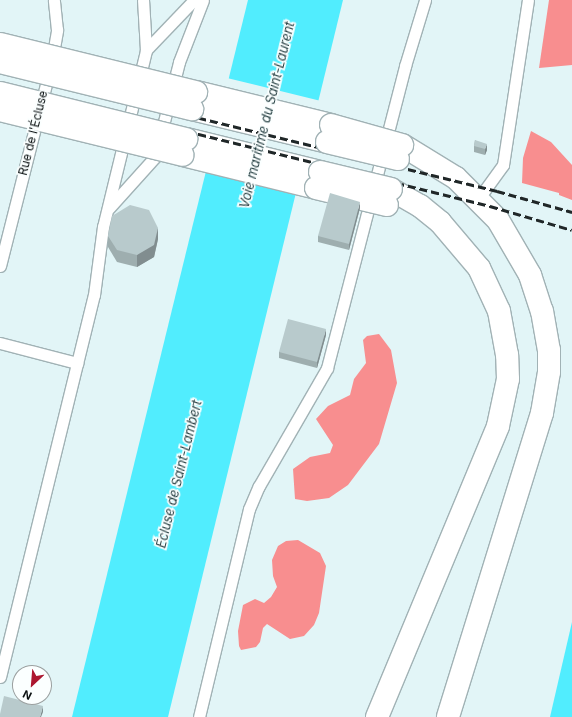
<!DOCTYPE html>
<meta charset="utf-8">
<style>
body{margin:0}
#map{position:relative;width:572px;height:717px;overflow:hidden;background:#e2f5f7;font-family:Inter,sans-serif}
div>[style]{position:absolute}
.forest>*{inset:0;background:#f88e8f}
.water>*{inset:0;background:#51edfe}
.pier>*{inset:0;background:#e2f5f7}
.roads{filter:drop-shadow(1px 0 #a1b2b5) drop-shadow(-1px 0 #a1b2b5) drop-shadow(0 1px #a1b2b5) drop-shadow(0 -1px #a1b2b5)}
.service>*{height:11px;margin:-5.5px;padding:0 5.5px;transform-origin:5.5px;border-radius:5.5px;background:#fff}
.primary>*{height:22px;margin:-11px;padding:0 11px;transform-origin:11px;border-radius:11px;background:#fff}
.rail>*{height:3px;margin-top:-1.5px;transform-origin:0;background:repeating-linear-gradient(90deg,#202728 0 8px,transparent 0 12px)}
.bridges{filter:drop-shadow(1px 0 #a1b2b5) drop-shadow(-1px 0 #a1b2b5) drop-shadow(0 1px #a1b2b5) drop-shadow(0 -1px #a1b2b5)}
.primary-bridge>*{height:22px;margin:-11px;padding:0 11px;transform-origin:11px;border-radius:11px;background:#fff}
.wall>*{inset:0;background:#9eaeaf}
.shaded-wall>*{inset:0;background:#818d8f}
.building>*{inset:0;background:#b8cacc}
span{translate:-50% -50%;white-space:nowrap;text-align:center;line-height:1.15;-webkit-text-stroke:3.5px #fbffff;paint-order:stroke}
.street-label{font-size:12px;color:#090f10}
.water-label{font-size:13px;color:#253f42;font-style:italic}
.north{position:absolute;left:12px;top:665px;width:40px;height:40px;box-sizing:border-box;background:#fbffff;border:1px solid #9a9f9f;border-radius:50%;rotate:206deg;font-size:11px;font-weight:700;line-height:16px;text-align:center;color:#090f10}
.north::after{content:'';display:block;margin:auto;width:14px;height:18px;background:#ac1730;clip-path:polygon(50% 0,100% 100%,50% 72%,0 100%)}
</style>
<div id="map">
<div class="forest">
<i style="clip-path:polygon(549px 0,572px 0,572px 65px,539px 68px)"></i>
<i style="clip-path:polygon(531px 131px,551px 142px,572px 165px,572px 200px,559px 195px,559px 193px,522px 183px,523px 158px)"></i>
<i style="clip-path:polygon(379px 334px,391px 350px,397px 383px,379px 444px,348px 485px,329px 498px,307px 501px,295px 499px,293px 469px,310px 457px,330px 453px,333px 445px,316px 419px,328px 406px,350px 395px,354px 379px,366px 363px,363px 340px,367px 336px)"></i>
<i style="clip-path:polygon(298px 540px,320px 553px,326px 566px,319px 613px,314px 625px,304px 636px,290px 639px,267px 624px,263px 628px,260px 642px,256px 647px,241px 650px,239px 646px,238px 631px,243px 605px,255px 599px,264px 603px,271px 597px,277px 587px,273px 576px,272px 560px,278px 546px,286px 541px)"></i>
</div>
<div class="water">
<i style="clip-path:polygon(248px 0,343px 0,168px 717px,72px 717px)"></i>
<i style="clip-path:polygon(572px 622px,572px 717px,550px 717px)"></i>
</div>
<div class="pier">
<i style="clip-path:polygon(227px 78px,321px 101px,298px 192px,205px 169px)"></i>
</div>
<div class="roads">
<div class="service">
<i style="left:146px;top:50px;width:69px;rotate:-46.2deg"></i>
<i style="left:479px;top:198px;width:41px;rotate:-54deg"></i>
<i style="left:503px;top:165px;width:167px;rotate:-81.4deg"></i>
<i style="left:109px;top:208px;width:69px;rotate:-48deg"></i>
<i style="left:155px;top:157px;width:98px;rotate:-75.8deg"></i>
<i style="left:179px;top:62px;width:66px;rotate:-68.8deg"></i>
<i style="left:0;top:266px;width:207px;rotate:-75.8deg"></i>
<i style="left:51px;top:65px;width:36px;rotate:-80deg"></i>
<i style="left:57px;top:30px;width:30px;rotate:-96deg"></i>
<i style="left:0;top:343px;width:80px;rotate:14.6deg"></i>
<i style="left:0;top:677px;width:393px;rotate:-76.2deg"></i>
<i style="left:94px;top:295px;width:69px;rotate:-82.5deg"></i>
<i style="left:103px;top:227px;width:182px;rotate:-76.3deg"></i>
<i style="left:146px;top:50px;width:50px;rotate:-93.4deg"></i>
<i style="left:199px;top:717px;width:214px;rotate:-76.5deg"></i>
<i style="left:249px;top:509px;width:25px;rotate:-67deg"></i>
<i style="left:259px;top:486px;width:136px;rotate:-60deg"></i>
<i style="left:327px;top:368px;width:312px;rotate:-75.5deg"></i>
<i style="left:405px;top:66px;width:69px;rotate:-73.1deg"></i>
</div>
<div class="primary">
<i style="left:196px;top:92px;width:139px;rotate:13.7deg"></i>
<i style="left:192px;top:109px;width:139px;rotate:13.7deg"></i>
<i style="left:186px;top:139px;width:138px;rotate:13.8deg"></i>
<i style="left:402px;top:145px;width:63px;rotate:31.4deg"></i>
<i style="left:456px;top:178px;width:59px;rotate:45deg"></i>
<i style="left:498px;top:220px;width:64px;rotate:59.8deg"></i>
<i style="left:530px;top:275px;width:38px;rotate:72deg"></i>
<i style="left:542px;top:311px;width:40px;rotate:80deg"></i>
<i style="left:549px;top:350px;width:22px;rotate:90deg"></i>
<i style="left:549px;top:372px;width:42px;rotate:99.7deg"></i>
<i style="left:542px;top:413px;width:318px;rotate:107.2deg"></i>
<i style="left:183px;top:155px;width:137px;rotate:13.9deg"></i>
<i style="left:377px;top:717px;width:315px;rotate:-67.4deg"></i>
<i style="left:498px;top:426px;width:48px;rotate:-78deg"></i>
<i style="left:508px;top:379px;width:24px;rotate:-92deg"></i>
<i style="left:507px;top:355px;width:45px;rotate:-100.3deg"></i>
<i style="left:499px;top:311px;width:47px;rotate:-114.9deg"></i>
<i style="left:479px;top:268px;width:60px;rotate:-130.3deg"></i>
<i style="left:440px;top:222px;width:26px;rotate:-141deg"></i>
<i style="left:420px;top:206px;width:34px;rotate:-150deg"></i>
</div>
</div>
<div class="rail">
<i style="left:0;top:69px;width:512px;rotate:13.79deg"></i>
<i style="left:497px;top:191px;width:78px;rotate:15.6deg"></i>
<i style="left:0;top:85px;width:505px;rotate:13.87deg"></i>
<i style="left:490px;top:206px;width:85px;rotate:16.3deg"></i>
</div>
<div class="bridges">
<div class="primary-bridge">
<i style="left:0;top:44px;width:202px;rotate:13.8deg"></i>
<i style="left:0;top:62px;width:198px;rotate:13.8deg"></i>
<i style="left:0;top:93px;width:192px;rotate:13.9deg"></i>
<i style="left:0;top:110px;width:188px;rotate:13.8deg"></i>
<i style="left:331px;top:125px;width:74px;rotate:15.7deg"></i>
<i style="left:327px;top:142px;width:73px;rotate:13.5deg"></i>
<i style="left:320px;top:172px;width:73px;rotate:13.5deg"></i>
<i style="left:316px;top:188px;width:73px;rotate:13.5deg"></i>
</div>
</div>
<div class="wall">
<i style="clip-path:polygon(475px 140px,487px 150px,485px 155px,474px 152px,474px 146px)"></i>
<i style="clip-path:polygon(360px 208px,349px 250px,318px 242px,318px 236px)"></i>
<i style="clip-path:polygon(108px 236px,158px 239px,154px 257px,137px 267px,117px 262px,108px 247px)"></i>
<i style="clip-path:polygon(326px 335px,317px 368px,279px 358px,279px 352px)"></i>
<i style="clip-path:polygon(20px 673px,20px 693px,14px 691px,14px 685px)"></i>
</div>
<div class="shaded-wall">
<i style="clip-path:polygon(487px 144px,487px 150px,485px 155px,485px 149px)"></i>
<i style="clip-path:polygon(360px 202px,360px 208px,349px 250px,349px 244px)"></i>
<i style="clip-path:polygon(158px 228px,158px 239px,154px 257px,137px 267px,137px 255px)"></i>
<i style="clip-path:polygon(326px 329px,326px 335px,317px 368px,317px 362px)"></i>
<i style="clip-path:polygon(45px 678px,45px 684px,44px 689px,44px 683px)"></i>
<i style="clip-path:polygon(43px 706px,43px 712px,41px 717px,40px 717px)"></i>
</div>
<div class="building">
<i style="clip-path:polygon(475px 140px,487px 144px,485px 149px,474px 146px)"></i>
<i style="clip-path:polygon(330px 193px,360px 202px,349px 244px,318px 236px)"></i>
<i style="clip-path:polygon(130px 205px,149px 210px,158px 228px,154px 245px,137px 255px,117px 250px,108px 236px,112px 216px)"></i>
<i style="clip-path:polygon(288px 319px,326px 329px,317px 362px,279px 352px)"></i>
<i style="clip-path:polygon(18px 671px,26px 673px,20px 673px,20px 687px,14px 685px)"></i>
<i style="clip-path:polygon(4px 696px,43px 706px,40px 717px,0 717px,0 714px)"></i>
</div>
<div class="street-label">
<span style="left:33px;top:133px;rotate:-76deg">Rue de l'Écluse</span>
</div>
<div class="water-label">
<span style="left:267px;top:115px;rotate:-76deg">Voie maritime du Saint-Laurent</span>
<span style="left:179px;top:474px;rotate:-76deg">Écluse de Saint-Lambert</span>
</div>
<div class="north">N</div>
</div>
